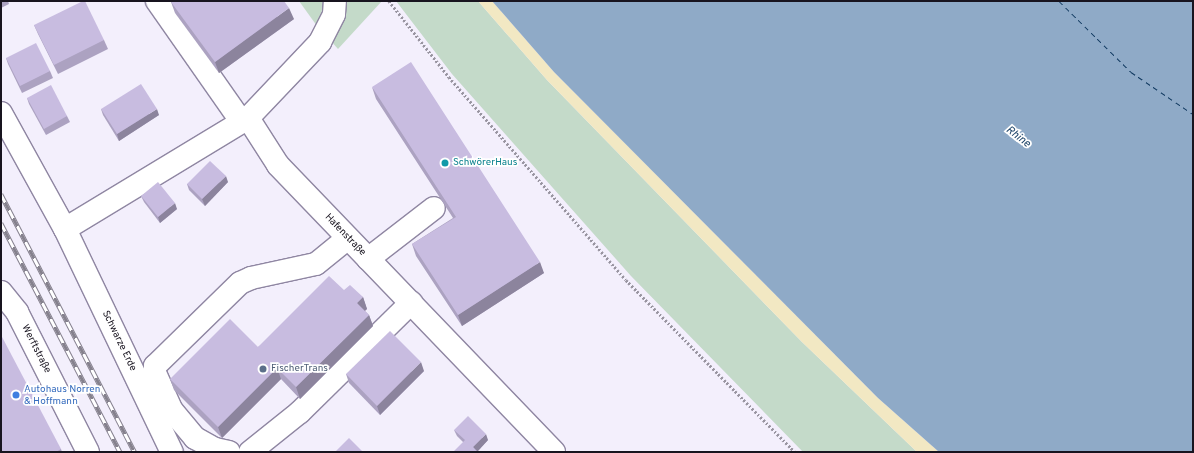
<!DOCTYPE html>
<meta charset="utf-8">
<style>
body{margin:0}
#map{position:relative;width:1194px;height:453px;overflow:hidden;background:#f3effc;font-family:Overpass,sans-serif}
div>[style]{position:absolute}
.green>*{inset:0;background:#c4dac9}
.sand>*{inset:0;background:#f2e8c3}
.water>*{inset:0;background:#8faac7}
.ferry>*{height:1px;margin-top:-0.5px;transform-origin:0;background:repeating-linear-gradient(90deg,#0f385f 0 5px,transparent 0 9px)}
.path>*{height:2.5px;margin-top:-1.25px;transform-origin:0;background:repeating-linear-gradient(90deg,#9995a1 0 2px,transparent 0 4px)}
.roads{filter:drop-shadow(1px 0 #8f86a2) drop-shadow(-1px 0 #8f86a2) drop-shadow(0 1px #8f86a2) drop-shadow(0 -1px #8f86a2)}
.minor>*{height:22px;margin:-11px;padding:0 11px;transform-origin:11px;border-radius:11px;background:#fff}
.rail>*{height:4.5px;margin-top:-2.25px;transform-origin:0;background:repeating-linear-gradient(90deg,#fff 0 9px,#85818d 0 18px);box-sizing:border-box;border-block:1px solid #85818d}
.wall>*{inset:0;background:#aca2c1}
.shaded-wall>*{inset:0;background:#8c849d}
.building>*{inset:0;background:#c8bce0}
.dots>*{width:11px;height:11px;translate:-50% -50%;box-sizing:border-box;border:2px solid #fff;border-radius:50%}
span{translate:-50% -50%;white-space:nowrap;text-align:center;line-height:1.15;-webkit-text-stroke:3.5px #fff;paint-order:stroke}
.culture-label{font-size:10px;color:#0d838f}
.left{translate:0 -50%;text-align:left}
.street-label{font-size:10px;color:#18141f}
.service-label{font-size:10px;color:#4e5e75}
.shop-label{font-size:10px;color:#366cbe}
.water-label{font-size:11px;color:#0f385f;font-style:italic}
.frame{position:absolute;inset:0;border:2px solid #18141f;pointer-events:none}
</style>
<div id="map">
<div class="green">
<i style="clip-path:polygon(299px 1px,325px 1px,317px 26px)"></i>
<i style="clip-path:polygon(343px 1px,382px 1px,338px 49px,330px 40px)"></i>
<i style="clip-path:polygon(396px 1px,478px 1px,547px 80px,802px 342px,917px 452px,803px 452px,631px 276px,452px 74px)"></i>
</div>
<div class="sand">
<i style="clip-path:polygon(478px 1px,492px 1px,554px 72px,878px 398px,939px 452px,917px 452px,802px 342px,547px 80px)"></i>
</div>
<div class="water">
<i style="clip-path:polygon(492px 1px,1193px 1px,1193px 452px,939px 452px,878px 398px,554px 72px)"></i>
</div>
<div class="ferry">
<i style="left:1059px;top:1px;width:101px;rotate:44.6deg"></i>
<i style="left:1131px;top:72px;width:75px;rotate:34.1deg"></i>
</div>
<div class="path">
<i style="left:389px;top:1px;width:97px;rotate:51.7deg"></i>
<i style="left:449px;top:77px;width:269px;rotate:48.9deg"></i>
<i style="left:626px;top:280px;width:241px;rotate:45.5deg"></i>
</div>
<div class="roads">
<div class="minor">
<i style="left:157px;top:1px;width:146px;rotate:55deg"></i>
<i style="left:1px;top:113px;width:132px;rotate:61.1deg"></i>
<i style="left:65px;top:229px;width:214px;rotate:-31.2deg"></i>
<i style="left:248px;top:118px;width:105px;rotate:-46.5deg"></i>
<i style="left:320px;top:42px;width:31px;rotate:-63deg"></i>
<i style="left:334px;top:14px;width:13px;rotate:-86deg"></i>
<i style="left:248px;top:118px;width:56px;rotate:57.4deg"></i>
<i style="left:278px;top:165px;width:398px;rotate:46.1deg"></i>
<i style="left:65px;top:229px;width:247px;rotate:64.4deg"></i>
<i style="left:368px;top:259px;width:83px;rotate:-37.7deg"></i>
<i style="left:1px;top:292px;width:26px;rotate:51deg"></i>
<i style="left:17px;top:312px;width:157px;rotate:63.1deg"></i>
<i style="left:229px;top:452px;width:14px;rotate:-168deg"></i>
<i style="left:215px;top:449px;width:23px;rotate:-151deg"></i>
<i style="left:195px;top:438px;width:35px;rotate:-130deg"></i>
<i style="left:172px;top:411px;width:42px;rotate:-114.1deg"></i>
<i style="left:155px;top:373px;width:7px;rotate:-90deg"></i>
<i style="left:155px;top:366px;width:119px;rotate:-44.3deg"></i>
<i style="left:240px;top:283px;width:12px;rotate:-24deg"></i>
<i style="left:251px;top:278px;width:66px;rotate:-12.2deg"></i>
<i style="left:316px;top:264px;width:41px;rotate:-39.1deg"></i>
<i style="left:250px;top:452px;width:64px;rotate:-38.7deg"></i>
<i style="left:300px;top:412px;width:156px;rotate:-44.5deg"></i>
</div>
</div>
<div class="rail">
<i style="left:1px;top:194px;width:291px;rotate:62.6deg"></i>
<i style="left:1px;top:223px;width:258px;rotate:62.5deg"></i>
</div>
<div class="wall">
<i style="clip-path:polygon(1px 1px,8px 1px,9px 4px,1px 8px)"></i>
<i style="clip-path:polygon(171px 2px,294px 19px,219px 73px,175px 13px)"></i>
<i style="clip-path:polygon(34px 25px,104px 40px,108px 49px,58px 74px,38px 34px)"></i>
<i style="clip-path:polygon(6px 58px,50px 71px,53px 78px,22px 93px,8px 64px)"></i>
<i style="clip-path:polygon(372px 87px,544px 273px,462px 326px,416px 256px,412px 244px,453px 218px,376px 99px)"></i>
<i style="clip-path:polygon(27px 98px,67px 116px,70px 122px,46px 135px,29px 104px)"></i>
<i style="clip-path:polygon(101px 109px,159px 115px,119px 141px,103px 115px)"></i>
<i style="clip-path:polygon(228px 182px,205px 206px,189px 190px,187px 184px)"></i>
<i style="clip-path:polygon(141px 196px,177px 209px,160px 223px,144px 202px)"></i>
<i style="clip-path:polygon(344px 290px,363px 297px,367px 309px,365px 311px,369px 315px,373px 326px,300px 399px,281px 379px,222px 438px,174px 390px,170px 379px,258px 347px)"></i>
<i style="clip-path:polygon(424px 371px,380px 415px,349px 383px,346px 374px)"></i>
<i style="clip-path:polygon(454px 430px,488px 440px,477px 452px,463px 442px,457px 436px)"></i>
<i style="clip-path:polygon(61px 449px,62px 452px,1px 452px)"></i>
</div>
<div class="shaded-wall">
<i style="clip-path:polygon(289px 8px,294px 19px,219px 73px,215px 62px)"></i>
<i style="clip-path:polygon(157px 109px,159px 115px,119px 141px,117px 134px)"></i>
<i style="clip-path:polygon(226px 176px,228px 182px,205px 206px,202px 199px)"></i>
<i style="clip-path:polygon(175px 203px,177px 209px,160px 223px,158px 217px)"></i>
<i style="clip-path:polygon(540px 262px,544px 273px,462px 326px,458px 315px)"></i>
<i style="clip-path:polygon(363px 297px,367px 309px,361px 314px,357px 303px)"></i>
<i style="clip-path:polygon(369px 315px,373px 326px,300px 399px,296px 387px)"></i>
<i style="clip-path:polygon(421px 362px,424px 371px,380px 415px,377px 406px)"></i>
<i style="clip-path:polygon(277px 368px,281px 379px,222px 438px,218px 427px)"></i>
<i style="clip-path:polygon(486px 434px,488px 440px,477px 452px,473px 447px)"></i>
</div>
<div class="building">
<i style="clip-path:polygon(83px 1px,85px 1px,104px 40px,54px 65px,34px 25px)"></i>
<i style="clip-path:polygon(172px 1px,284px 1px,289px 8px,215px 62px,171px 2px)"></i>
<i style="clip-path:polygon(36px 43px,50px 71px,20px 86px,6px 58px)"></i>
<i style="clip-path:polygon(411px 62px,540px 262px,458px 315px,412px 244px,456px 217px,372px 87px)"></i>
<i style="clip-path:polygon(141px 84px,157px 109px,117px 134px,101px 109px)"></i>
<i style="clip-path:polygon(51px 85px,67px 116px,44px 129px,27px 98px)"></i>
<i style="clip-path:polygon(210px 161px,226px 176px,202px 199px,187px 184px)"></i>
<i style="clip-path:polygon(158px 182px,175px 203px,158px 217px,141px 196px)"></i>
<i style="clip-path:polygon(329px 276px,344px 290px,350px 285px,363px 297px,357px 303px,369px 315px,296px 387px,277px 368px,218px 427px,170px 379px,230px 319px,258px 347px)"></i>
<i style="clip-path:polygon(390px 331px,421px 362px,377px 406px,346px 374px)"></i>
<i style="clip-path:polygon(1px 335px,61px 449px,56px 452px,1px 452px)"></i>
<i style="clip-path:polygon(468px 416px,486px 434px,473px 447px,478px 452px,453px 452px,465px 440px,454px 430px)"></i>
<i style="clip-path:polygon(349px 438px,363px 452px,335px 452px)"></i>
</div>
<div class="dots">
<i style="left:445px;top:163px;background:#0f9aa8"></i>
<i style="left:263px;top:369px;background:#5c6f8a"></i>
<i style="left:16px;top:395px;background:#3f7fe0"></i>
</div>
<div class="culture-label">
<span class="left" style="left:453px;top:163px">SchwörerHaus</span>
</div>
<div class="street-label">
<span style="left:345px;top:235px;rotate:46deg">Hafenstraße</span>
<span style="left:119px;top:341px;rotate:64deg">Schwarze Erde</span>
<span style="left:36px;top:349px;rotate:63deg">Werftstraße</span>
</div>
<div class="service-label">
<span class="left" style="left:271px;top:369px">FischerTrans</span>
</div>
<div class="shop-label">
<span class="left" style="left:24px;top:395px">Autohaus Norren<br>&amp; Hoffmann</span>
</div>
<div class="water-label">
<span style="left:1018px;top:137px;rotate:38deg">Rhine</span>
</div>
<div class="frame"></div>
</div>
